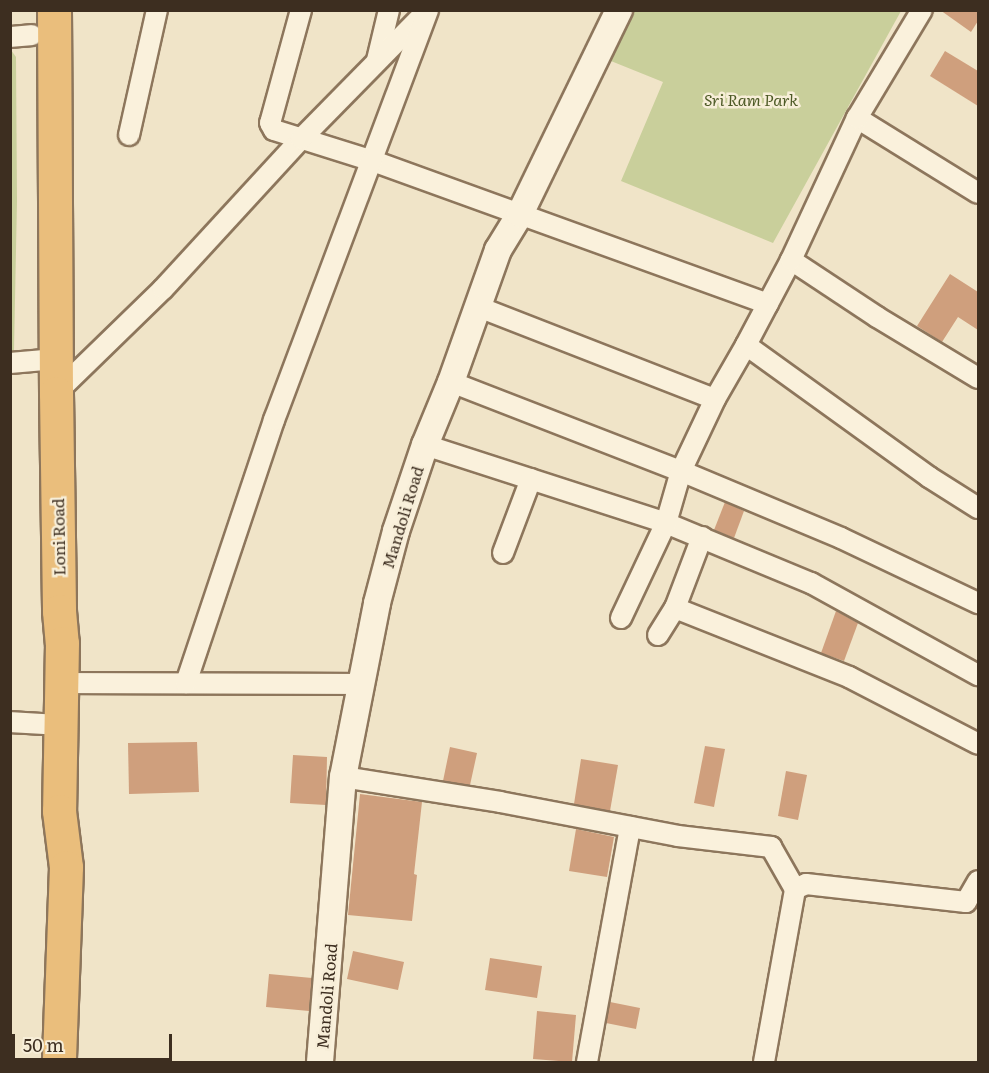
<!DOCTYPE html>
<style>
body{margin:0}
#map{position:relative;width:989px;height:1073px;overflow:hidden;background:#f0e4c8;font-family:Literata,serif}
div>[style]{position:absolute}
.green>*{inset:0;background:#c9cf9b}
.building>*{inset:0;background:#cf9f7d}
.roads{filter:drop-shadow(2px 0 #8d765c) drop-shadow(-2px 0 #8d765c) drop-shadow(0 2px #8d765c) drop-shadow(0 -2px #8d765c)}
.minor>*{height:20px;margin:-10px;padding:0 10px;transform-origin:10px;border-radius:10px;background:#faf1dc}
.tertiary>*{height:26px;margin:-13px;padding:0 13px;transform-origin:13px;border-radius:13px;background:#faf1dc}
.trunk>*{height:33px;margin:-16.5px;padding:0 16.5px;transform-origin:16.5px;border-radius:16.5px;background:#eabe7c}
span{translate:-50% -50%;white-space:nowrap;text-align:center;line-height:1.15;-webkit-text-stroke:5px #f7eed8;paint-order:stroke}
.park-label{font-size:16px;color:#4d5a26;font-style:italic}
.street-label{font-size:16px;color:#3d2e20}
.frame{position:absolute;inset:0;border:12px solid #3d2e20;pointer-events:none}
.scale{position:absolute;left:12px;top:1034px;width:160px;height:27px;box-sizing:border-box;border:3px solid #3d2e20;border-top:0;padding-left:8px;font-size:18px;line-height:21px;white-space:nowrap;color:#3d2e20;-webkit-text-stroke:4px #f7eed8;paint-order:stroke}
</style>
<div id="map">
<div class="green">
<i style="clip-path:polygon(627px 11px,901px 11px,773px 243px,621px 181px,663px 82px,601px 57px)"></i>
<i style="clip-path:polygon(11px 50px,16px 57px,17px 201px,14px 350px,11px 360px)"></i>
</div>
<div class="building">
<i style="clip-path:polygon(940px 10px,978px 10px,978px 21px,971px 32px)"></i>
<i style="clip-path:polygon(945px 51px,978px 71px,978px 106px,930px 76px)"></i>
<i style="clip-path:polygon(950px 274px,978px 292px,978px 330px,958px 317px,942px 342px,917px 326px)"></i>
<i style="clip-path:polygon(725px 502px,744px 511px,734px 538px,714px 530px)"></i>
<i style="clip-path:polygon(836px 611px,858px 623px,844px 661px,821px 653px)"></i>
<i style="clip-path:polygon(197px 742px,199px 792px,129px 794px,128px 743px)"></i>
<i style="clip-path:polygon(705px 746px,725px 749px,714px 807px,694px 803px)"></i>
<i style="clip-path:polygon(450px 747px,477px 753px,470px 785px,443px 781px)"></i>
<i style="clip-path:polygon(293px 755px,327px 757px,326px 805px,290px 803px)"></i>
<i style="clip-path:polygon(581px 759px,618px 765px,610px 811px,574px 804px)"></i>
<i style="clip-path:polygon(786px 771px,807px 775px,798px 820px,778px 816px)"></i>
<i style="clip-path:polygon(360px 794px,422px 802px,414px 874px,417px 875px,412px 921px,348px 915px)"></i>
<i style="clip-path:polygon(576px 829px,614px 837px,607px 877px,569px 871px)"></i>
<i style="clip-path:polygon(353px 951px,404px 962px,398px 990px,347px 979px)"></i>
<i style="clip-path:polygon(490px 958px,542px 966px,537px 998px,485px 990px)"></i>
<i style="clip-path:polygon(269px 974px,312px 978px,309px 1011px,266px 1007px)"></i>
<i style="clip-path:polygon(610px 1002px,640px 1008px,636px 1029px,606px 1023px)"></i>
<i style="clip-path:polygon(537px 1011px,576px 1015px,572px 1062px,533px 1059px)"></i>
</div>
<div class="roads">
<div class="minor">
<i style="left:301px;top:10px;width:117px;rotate:105.3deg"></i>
<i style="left:270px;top:123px;width:8px;rotate:60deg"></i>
<i style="left:274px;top:130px;width:104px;rotate:17.4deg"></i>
<i style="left:373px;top:161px;width:420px;rotate:19.9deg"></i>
<i style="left:10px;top:37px;width:22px;rotate:-5deg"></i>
<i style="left:377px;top:60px;width:51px;rotate:-76.5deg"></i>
<i style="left:857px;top:118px;width:142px;rotate:31.8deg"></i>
<i style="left:129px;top:135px;width:128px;rotate:-77.4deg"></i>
<i style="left:791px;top:260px;width:103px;rotate:33.5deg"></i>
<i style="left:877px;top:317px;width:118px;rotate:31.1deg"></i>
<i style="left:476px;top:306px;width:256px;rotate:21.3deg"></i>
<i style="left:715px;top:399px;width:62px;rotate:-60.1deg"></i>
<i style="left:746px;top:345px;width:226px;rotate:35.8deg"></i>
<i style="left:929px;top:477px;width:58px;rotate:32.3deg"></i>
<i style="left:746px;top:345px;width:96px;rotate:-62.1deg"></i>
<i style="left:791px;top:260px;width:157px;rotate:-65.1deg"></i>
<i style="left:857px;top:118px;width:126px;rotate:-59deg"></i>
<i style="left:10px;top:363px;width:46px;rotate:-5deg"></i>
<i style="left:451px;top:382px;width:247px;rotate:21.2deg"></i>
<i style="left:681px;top:471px;width:173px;rotate:22.7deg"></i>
<i style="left:841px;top:538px;width:152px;rotate:25.4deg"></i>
<i style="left:56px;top:393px;width:149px;rotate:-44.2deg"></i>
<i style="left:163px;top:289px;width:204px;rotate:-47.4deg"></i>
<i style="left:301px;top:139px;width:175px;rotate:-45.5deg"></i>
<i style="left:425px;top:445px;width:253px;rotate:17.9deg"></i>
<i style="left:666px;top:523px;width:157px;rotate:22.5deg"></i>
<i style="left:811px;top:583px;width:191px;rotate:28.9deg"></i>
<i style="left:503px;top:553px;width:79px;rotate:-69.3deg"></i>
<i style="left:675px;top:608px;width:187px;rotate:21.6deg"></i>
<i style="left:849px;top:677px;width:145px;rotate:27.4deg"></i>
<i style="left:621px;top:618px;width:105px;rotate:-64.7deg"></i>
<i style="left:666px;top:523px;width:54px;rotate:-73.9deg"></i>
<i style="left:681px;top:471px;width:80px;rotate:-64.7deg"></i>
<i style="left:658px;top:635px;width:32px;rotate:-58deg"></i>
<i style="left:675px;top:608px;width:76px;rotate:-69.2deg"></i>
<i style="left:62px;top:683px;width:299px;rotate:0.2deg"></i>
<i style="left:186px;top:683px;width:277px;rotate:-71.5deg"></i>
<i style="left:274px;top:420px;width:438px;rotate:-69.4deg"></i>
<i style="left:10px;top:722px;width:51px;rotate:3.4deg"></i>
<i style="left:343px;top:777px;width:159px;rotate:9deg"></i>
<i style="left:500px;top:802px;width:181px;rotate:10.8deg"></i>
<i style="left:678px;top:836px;width:94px;rotate:6.7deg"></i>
<i style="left:771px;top:847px;width:48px;rotate:60.3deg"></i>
<i style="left:587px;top:1062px;width:239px;rotate:-79.6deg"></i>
<i style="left:764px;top:1062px;width:176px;rotate:-79.8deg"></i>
<i style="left:795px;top:889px;width:12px;rotate:-24deg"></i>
<i style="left:806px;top:884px;width:161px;rotate:6.4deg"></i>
<i style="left:966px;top:902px;width:24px;rotate:-60deg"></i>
</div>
<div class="tertiary">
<i style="left:320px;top:1062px;width:286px;rotate:-85.4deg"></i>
<i style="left:343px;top:777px;width:177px;rotate:-78.9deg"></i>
<i style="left:377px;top:603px;width:74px;rotate:-75.2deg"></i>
<i style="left:396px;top:531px;width:91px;rotate:-71.4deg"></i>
<i style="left:425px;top:445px;width:68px;rotate:-67.6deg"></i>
<i style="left:451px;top:382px;width:140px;rotate:-70.4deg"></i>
<i style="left:498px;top:250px;width:42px;rotate:-58.6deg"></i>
<i style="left:520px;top:214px;width:227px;rotate:-64.1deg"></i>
</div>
<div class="trunk">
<i style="left:54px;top:10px;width:383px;rotate:89.7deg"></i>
<i style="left:56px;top:393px;width:218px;rotate:89.2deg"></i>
<i style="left:59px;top:611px;width:32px;rotate:85deg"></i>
<i style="left:62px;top:643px;width:168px;rotate:91deg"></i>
<i style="left:59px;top:811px;width:56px;rotate:82.9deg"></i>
<i style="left:66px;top:867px;width:195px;rotate:92.1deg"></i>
</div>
</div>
<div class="park-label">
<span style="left:751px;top:99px">Sri Ram Park</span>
</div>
<div class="street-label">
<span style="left:402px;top:517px;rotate:-73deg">Mandoli Road</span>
<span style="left:58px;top:537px;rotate:-91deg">Loni Road</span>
<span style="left:326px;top:996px;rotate:-85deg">Mandoli Road</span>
</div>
<div class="frame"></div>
<div class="scale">50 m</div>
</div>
